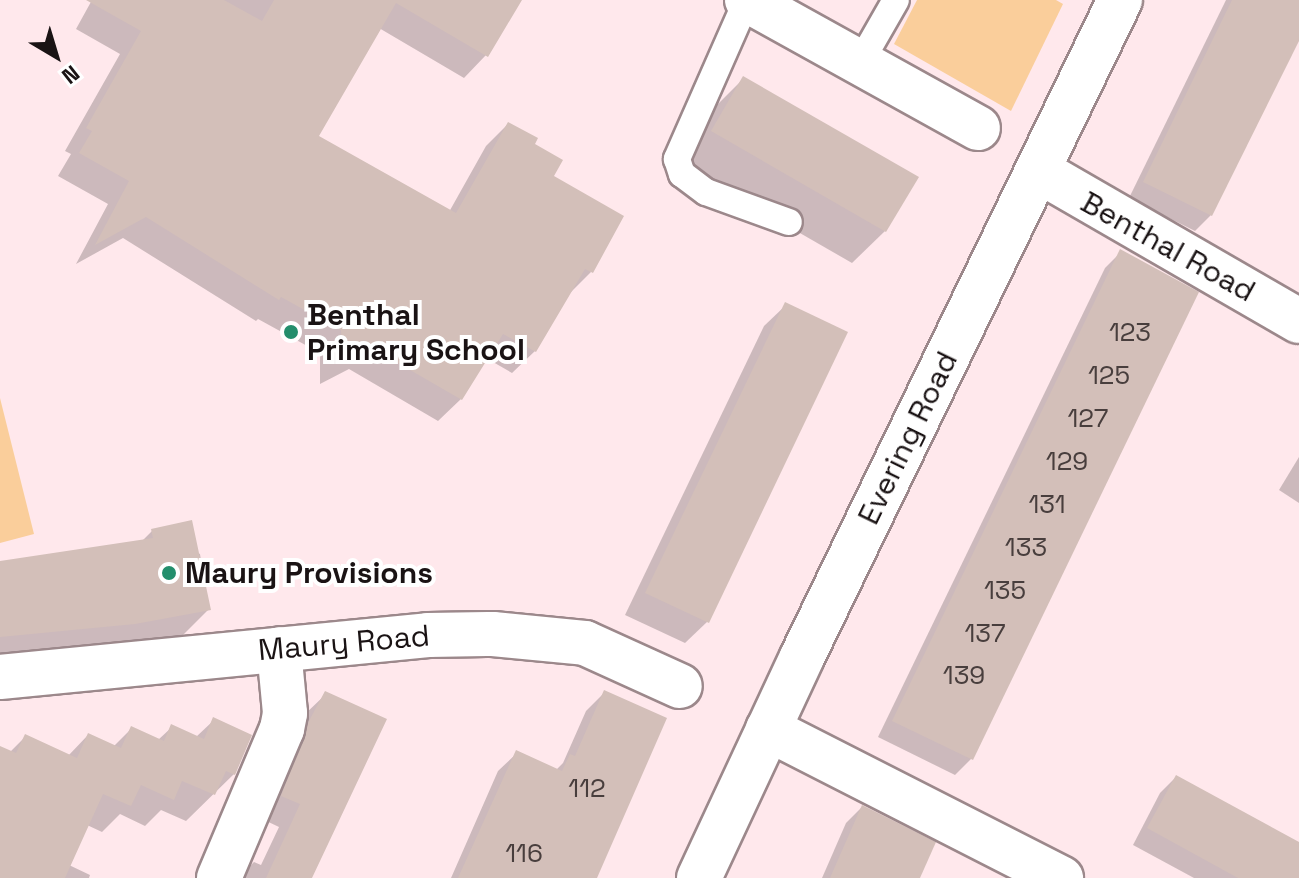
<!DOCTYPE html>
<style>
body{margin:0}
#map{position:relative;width:1299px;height:878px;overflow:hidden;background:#ffe8ec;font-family:"Space Grotesk",sans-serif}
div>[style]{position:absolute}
.green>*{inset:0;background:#face9b}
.shadow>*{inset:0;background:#0003}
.building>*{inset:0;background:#d3bfb9}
.roads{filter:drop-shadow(2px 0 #9c888b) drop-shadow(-2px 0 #9c888b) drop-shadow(0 2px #9c888b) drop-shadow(0 -2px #9c888b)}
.lane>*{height:26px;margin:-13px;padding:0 13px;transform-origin:13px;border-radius:13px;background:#fff}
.street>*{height:44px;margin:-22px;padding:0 22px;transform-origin:22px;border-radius:22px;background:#fff}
.dots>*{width:22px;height:22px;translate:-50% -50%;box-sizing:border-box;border:4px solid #fff;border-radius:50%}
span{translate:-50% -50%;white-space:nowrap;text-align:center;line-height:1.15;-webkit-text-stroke:8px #fff;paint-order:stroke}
.number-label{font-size:26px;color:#483e3d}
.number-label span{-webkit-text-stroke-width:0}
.street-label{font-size:30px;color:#1a1314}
.poi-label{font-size:30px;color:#1a1314;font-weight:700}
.left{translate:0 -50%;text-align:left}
.north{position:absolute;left:16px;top:16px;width:80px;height:80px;-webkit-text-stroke:6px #fff;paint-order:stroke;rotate:142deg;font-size:22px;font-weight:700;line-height:32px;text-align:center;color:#1a1314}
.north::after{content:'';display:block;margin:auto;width:28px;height:36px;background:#1a1314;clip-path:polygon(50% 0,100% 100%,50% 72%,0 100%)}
</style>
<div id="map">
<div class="green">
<i style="clip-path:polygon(917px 0,1056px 0,1063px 4px,1011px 111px,894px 44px)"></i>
<i style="clip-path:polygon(0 398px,34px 534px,0 543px)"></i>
</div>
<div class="shadow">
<i style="clip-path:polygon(92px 0,519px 0,486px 55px,464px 78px,379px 28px,317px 136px,449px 212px,486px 146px,508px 124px,532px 145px,551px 177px,591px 272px,569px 294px,535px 351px,512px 373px,486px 358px,461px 399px,438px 421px,349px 369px,320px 384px,320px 353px,258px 319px,256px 321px,123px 238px,76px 264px,108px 204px,58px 176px,71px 154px,65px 151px,120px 54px,76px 29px)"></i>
<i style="clip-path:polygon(1226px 0,1299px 0,1299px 36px,1211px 215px,1195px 231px,1129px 198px)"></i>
<i style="clip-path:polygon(744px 78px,885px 231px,852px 263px,680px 164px,711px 111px)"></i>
<i style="clip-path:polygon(1121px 252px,971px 759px,955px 775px,878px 737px,1105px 268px)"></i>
<i style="clip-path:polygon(786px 305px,707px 622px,685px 643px,625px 615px,764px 326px)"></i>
<i style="clip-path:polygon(1299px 457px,1299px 503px,1279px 490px)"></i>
<i style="clip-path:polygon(152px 531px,200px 554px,209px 609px,183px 635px,109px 649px,0 660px,0 563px,141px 542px)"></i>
<i style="clip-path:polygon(605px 692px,595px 878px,451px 878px,498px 771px,517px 753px,556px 770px,563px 763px,586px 711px)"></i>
<i style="clip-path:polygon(326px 694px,311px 878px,238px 878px,254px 862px,261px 865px,279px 827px,260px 818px,303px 716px)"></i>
<i style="clip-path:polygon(214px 720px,234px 774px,186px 821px,161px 810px,145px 826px,120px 814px,102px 832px,87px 825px,69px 865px,90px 875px,89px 878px,0 878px,0 748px,10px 752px,25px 737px,68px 756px,88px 735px,113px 747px,132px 728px,158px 740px,172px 727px,196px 737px)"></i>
<i style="clip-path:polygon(1176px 777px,1299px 844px,1299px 878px,1194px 878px,1133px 845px,1160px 793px)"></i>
<i style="clip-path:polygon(862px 807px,918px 878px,822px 878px,846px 823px)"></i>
</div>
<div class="building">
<i style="clip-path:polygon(86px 0,224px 0,262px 21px,274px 0,522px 0,488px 57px,396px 3px,319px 136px,456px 213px,508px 122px,538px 138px,535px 144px,563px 160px,554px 176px,624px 216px,593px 273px,585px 269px,536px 352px,503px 334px,462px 400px,372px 348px,342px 364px,341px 330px,281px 297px,279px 300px,146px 217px,95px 245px,129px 181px,79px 153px,92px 131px,86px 128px,141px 31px)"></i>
<i style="clip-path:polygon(1232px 0,1299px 0,1299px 41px,1212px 216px,1143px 182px)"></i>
<i style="clip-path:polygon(743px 76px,919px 177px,886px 232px,711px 131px)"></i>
<i style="clip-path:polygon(1120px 249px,1199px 292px,973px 760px,892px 721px)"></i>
<i style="clip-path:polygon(785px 302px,848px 332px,709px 623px,645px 593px)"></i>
<i style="clip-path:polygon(192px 520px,211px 610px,135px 624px,0 637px,0 561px,153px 538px,151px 529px)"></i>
<i style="clip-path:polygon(604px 690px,667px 718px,597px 878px,458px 878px,516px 750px,562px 771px,570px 754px,575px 756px)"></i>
<i style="clip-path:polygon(325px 691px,387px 719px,312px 878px,266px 878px,300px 804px,281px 796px,309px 721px)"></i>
<i style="clip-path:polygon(213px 717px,252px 735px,235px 775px,226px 771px,215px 795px,182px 781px,174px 800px,141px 785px,131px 806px,103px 794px,65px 878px,0 878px,0 746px,16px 753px,25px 734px,77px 758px,88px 733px,121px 748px,131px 726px,164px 741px,171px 724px,204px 739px)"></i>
<i style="clip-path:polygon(1176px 775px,1299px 842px,1299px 878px,1238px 878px,1147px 828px)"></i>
<i style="clip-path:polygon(862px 805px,936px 842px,920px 878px,830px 878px)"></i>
</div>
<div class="roads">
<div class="lane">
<i style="left:747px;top:0;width:174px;rotate:113.8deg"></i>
<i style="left:677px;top:159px;width:16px;rotate:72deg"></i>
<i style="left:682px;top:174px;width:30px;rotate:37deg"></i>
<i style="left:706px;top:192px;width:88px;rotate:19.9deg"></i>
<i style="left:861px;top:61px;width:70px;rotate:-60.2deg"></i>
</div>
<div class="street">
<i style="left:747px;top:0;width:264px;rotate:29deg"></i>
<i style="left:1039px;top:171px;width:300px;rotate:30deg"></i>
<i style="left:0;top:677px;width:430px;rotate:-5.6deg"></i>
<i style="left:428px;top:635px;width:65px;rotate:-0.9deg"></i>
<i style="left:493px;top:634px;width:92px;rotate:5.6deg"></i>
<i style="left:585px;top:643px;width:104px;rotate:24.4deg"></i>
<i style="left:768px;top:729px;width:329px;rotate:27deg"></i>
<i style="left:219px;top:878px;width:162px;rotate:-67.1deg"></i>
<i style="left:282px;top:729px;width:16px;rotate:-79deg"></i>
<i style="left:285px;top:713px;width:64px;rotate:-95.4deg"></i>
<i style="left:699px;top:878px;width:244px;rotate:-65deg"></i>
<i style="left:802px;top:657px;width:730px;rotate:-64.17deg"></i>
</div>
</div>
<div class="dots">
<i style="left:291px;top:332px;background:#238e6c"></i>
<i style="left:169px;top:573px;background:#238e6c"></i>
</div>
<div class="number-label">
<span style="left:1130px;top:333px">123</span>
<span style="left:1109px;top:376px">125</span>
<span style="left:1088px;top:419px">127</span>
<span style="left:1067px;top:462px">129</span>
<span style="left:1047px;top:505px">131</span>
<span style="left:1026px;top:548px">133</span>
<span style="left:1005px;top:591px">135</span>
<span style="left:985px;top:634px">137</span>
<span style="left:964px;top:676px">139</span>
<span style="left:587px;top:789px">112</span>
<span style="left:524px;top:854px">116</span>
</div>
<div class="street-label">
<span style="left:1168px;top:247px;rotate:29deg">Benthal Road</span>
<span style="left:908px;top:438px;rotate:-64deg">Evering Road</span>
<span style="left:344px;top:643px;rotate:-5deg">Maury Road</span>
</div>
<div class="poi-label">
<span class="left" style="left:307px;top:332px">Benthal<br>Primary School</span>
<span class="left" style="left:185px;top:573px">Maury Provisions</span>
</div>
<div class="north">N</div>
</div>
